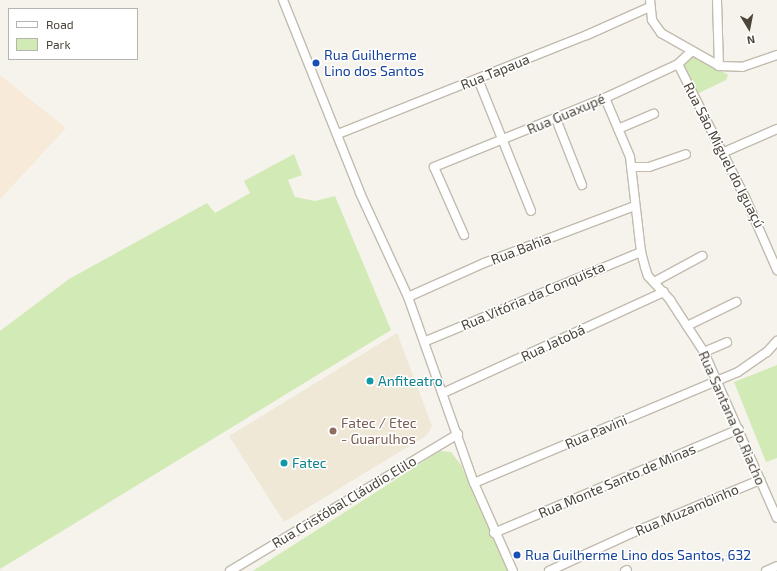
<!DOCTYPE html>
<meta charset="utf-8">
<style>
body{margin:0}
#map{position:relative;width:777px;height:571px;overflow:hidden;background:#f6f3ec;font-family:"Exo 2",sans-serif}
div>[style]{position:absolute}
.commercial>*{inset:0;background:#f7ead8}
.education>*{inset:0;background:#efe8d6}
.green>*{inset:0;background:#d2eab5}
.roads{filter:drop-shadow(1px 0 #c2bbae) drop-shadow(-1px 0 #c2bbae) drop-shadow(0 1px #c2bbae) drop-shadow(0 -1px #c2bbae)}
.minor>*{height:8px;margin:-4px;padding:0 4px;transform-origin:4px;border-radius:4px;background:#fff}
.dots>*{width:11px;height:11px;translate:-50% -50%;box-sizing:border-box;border:2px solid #fff;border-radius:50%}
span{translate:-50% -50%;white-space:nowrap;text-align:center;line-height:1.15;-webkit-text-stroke:3px #fff;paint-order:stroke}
.transit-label{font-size:14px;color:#164399}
.left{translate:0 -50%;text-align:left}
.street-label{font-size:14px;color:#4b4439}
.culture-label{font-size:14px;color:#0d838f}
.education-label{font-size:14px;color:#785e54}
.legend{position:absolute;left:8px;top:8px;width:130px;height:52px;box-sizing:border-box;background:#fff;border:1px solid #b7b4b0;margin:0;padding:5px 7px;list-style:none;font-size:12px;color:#4b4439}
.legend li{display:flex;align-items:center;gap:8px;height:20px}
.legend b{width:20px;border:1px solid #b7b4b0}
.north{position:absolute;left:729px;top:8px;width:40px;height:40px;-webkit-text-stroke:3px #fff;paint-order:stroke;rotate:170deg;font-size:11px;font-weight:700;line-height:16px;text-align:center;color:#4b4439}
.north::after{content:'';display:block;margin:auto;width:14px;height:18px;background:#4b4439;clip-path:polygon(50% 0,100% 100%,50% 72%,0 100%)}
</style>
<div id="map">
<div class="commercial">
<i style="clip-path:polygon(0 75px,66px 128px,0 199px)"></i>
</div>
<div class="education">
<i style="clip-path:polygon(397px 333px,432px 426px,426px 436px,284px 522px,229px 436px)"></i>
</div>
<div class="green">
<i style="clip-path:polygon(694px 55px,728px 75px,726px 80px,697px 94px,683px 65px)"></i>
<i style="clip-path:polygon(294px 154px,302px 175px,288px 180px,295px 197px,315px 201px,335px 196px,391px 330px,0 569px,0 331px,69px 279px,207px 203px,215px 213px,250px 193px,244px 181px)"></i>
<i style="clip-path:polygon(777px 365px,777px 458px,766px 462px,734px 382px)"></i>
<i style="clip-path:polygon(440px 451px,451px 452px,461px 465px,508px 571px,253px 571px)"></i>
</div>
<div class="roads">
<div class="minor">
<i style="left:283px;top:0;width:208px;rotate:68.2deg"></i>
<i style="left:360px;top:193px;width:115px;rotate:65.2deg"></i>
<i style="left:408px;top:297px;width:197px;rotate:70.5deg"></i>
<i style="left:474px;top:483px;width:96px;rotate:66.1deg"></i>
<i style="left:650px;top:0;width:20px;rotate:84deg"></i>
<i style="left:652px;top:20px;width:16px;rotate:55deg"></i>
<i style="left:661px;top:33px;width:67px;rotate:29.6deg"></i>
<i style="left:719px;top:66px;width:23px;rotate:2deg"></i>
<i style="left:742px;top:67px;width:37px;rotate:-19deg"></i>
<i style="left:717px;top:0;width:66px;rotate:88.3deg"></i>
<i style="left:678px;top:64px;width:149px;rotate:63.3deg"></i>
<i style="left:745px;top:197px;width:80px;rotate:66.3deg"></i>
<i style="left:478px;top:79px;width:142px;rotate:68.1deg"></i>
<i style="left:605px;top:98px;width:64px;rotate:67deg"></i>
<i style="left:630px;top:157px;width:96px;rotate:83.4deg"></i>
<i style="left:641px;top:252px;width:16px;rotate:75deg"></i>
<i style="left:645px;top:267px;width:9px;rotate:72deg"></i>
<i style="left:648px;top:276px;width:33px;rotate:47deg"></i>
<i style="left:670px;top:300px;width:62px;rotate:56.8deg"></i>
<i style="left:704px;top:352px;width:181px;rotate:66.3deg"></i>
<i style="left:556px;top:119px;width:71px;rotate:68.5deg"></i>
<i style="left:618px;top:129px;width:39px;rotate:-23deg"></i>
<i style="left:338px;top:134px;width:268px;rotate:-21.7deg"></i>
<i style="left:587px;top:35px;width:69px;rotate:-24deg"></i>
<i style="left:722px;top:153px;width:60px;rotate:-23.6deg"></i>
<i style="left:632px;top:167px;width:17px"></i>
<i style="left:649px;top:167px;width:39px;rotate:-19deg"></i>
<i style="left:464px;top:235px;width:74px;rotate:-113.8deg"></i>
<i style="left:434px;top:167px;width:184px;rotate:-22deg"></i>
<i style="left:605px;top:98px;width:81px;rotate:-25deg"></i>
<i style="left:678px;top:64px;width:19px;rotate:-43deg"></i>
<i style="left:654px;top:282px;width:55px;rotate:-28.4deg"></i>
<i style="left:408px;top:297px;width:83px;rotate:-24.1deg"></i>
<i style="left:484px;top:263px;width:161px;rotate:-20.7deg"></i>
<i style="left:687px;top:326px;width:55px;rotate:-26.1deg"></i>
<i style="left:426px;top:341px;width:233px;rotate:-22.5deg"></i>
<i style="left:704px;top:352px;width:25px;rotate:-23deg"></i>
<i style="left:443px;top:393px;width:243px;rotate:-24.6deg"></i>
<i style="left:474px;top:483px;width:286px;rotate:-22.8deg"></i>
<i style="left:738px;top:372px;width:35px;rotate:-35deg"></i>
<i style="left:767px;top:352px;width:15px;rotate:-48deg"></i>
<i style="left:494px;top:533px;width:266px;rotate:-23deg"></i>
<i style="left:230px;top:571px;width:266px;rotate:-31deg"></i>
<i style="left:549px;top:571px;width:91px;rotate:-24.6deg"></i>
<i style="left:632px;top:533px;width:139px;rotate:-22.5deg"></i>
<i style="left:625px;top:571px;width:2px;rotate:-27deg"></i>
<i style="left:766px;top:571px;width:12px;rotate:-24deg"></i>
</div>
</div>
<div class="dots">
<i style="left:316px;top:63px;background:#1a4fb4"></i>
<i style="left:370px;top:381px;background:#0f9aa8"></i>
<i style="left:333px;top:431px;background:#8d6e63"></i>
<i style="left:284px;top:463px;background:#0f9aa8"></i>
<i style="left:517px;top:555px;background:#1a4fb4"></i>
</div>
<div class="transit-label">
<span class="left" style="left:324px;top:63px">Rua Guilherme<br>Lino dos Santos</span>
<span class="left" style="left:525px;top:555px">Rua Guilherme Lino dos Santos, 632</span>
</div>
<div class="street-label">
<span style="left:495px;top:72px;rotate:-22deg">Rua Tapaua</span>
<span style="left:566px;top:114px;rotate:-23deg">Rua Guaxupé</span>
<span style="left:724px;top:155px;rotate:63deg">Rua São Miguel do Iguaçú</span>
<span style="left:521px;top:249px;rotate:-21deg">Rua Bahia</span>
<span style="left:533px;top:296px;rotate:-23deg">Rua Vitória da Conquista</span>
<span style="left:553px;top:343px;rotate:-25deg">Rua Jatobá</span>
<span style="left:732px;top:418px;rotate:66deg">Rua Santana do Riacho</span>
<span style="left:596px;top:432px;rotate:-23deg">Rua Pavini</span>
<span style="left:617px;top:481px;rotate:-23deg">Rua Monte Santo de Minas</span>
<span style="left:344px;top:502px;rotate:-31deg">Rua Cristóbal Cláudio Elilo</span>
<span style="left:687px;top:510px;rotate:-23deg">Rua Muzambinho</span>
</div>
<div class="culture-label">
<span class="left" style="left:378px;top:381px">Anfiteatro</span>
<span class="left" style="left:292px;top:463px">Fatec</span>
</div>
<div class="education-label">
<span class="left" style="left:341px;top:431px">Fatec / Etec<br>- Guarulhos</span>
</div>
<ul class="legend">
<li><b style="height:5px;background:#fff"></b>Road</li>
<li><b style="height:11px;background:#d2eab5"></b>Park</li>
</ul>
<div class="north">N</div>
</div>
